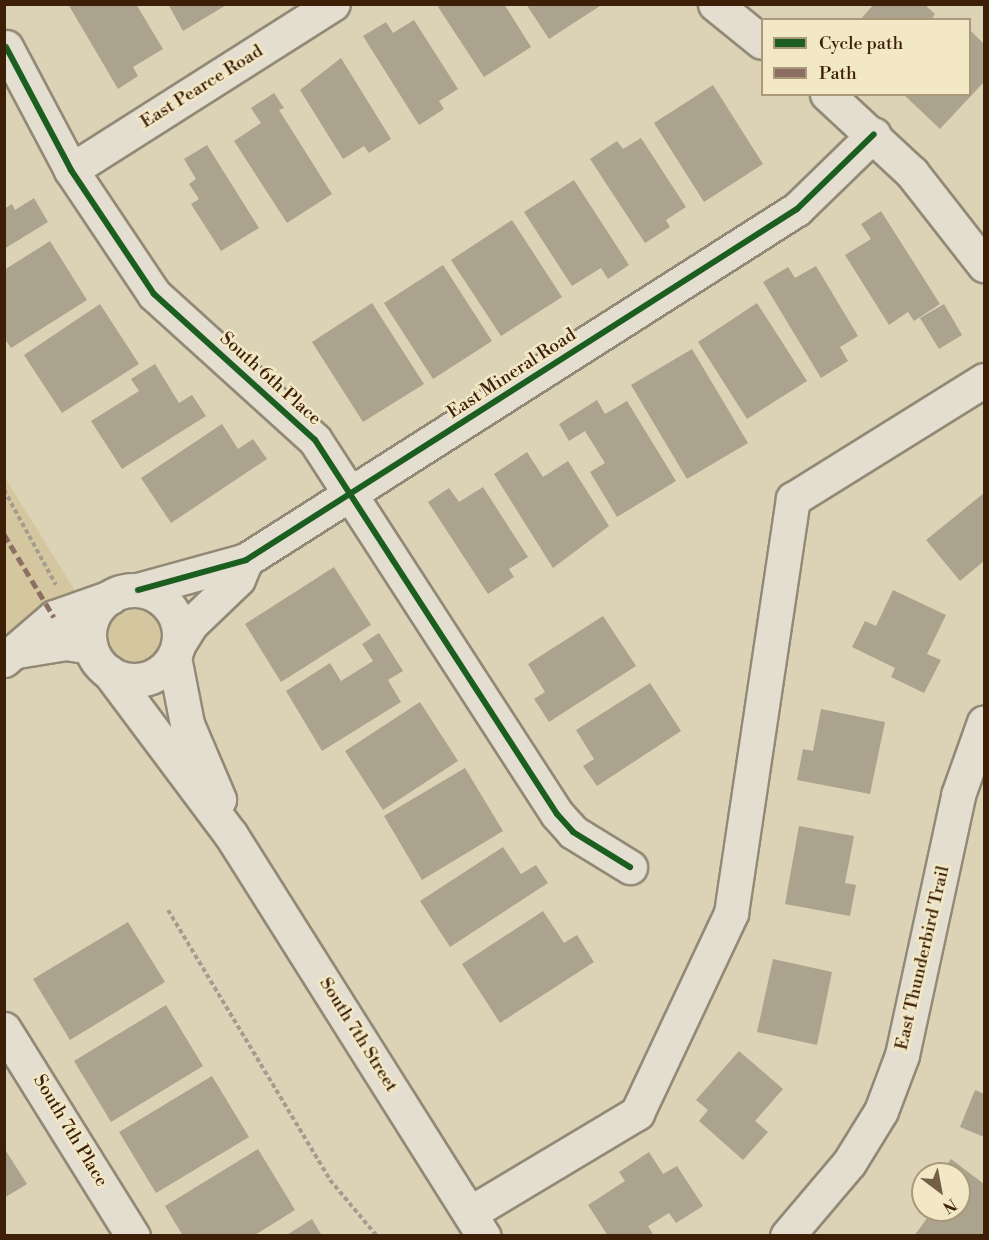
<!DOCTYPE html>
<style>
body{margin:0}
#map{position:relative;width:989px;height:1240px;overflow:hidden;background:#dcd3b6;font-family:"Libre Bodoni",serif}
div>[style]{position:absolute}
.green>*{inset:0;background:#d4c69f}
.round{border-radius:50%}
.building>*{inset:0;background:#aba38e}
.path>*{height:4px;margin-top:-2px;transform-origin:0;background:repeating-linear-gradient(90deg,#a39d90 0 4.5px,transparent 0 7.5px)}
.roads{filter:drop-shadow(2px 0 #928976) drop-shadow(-2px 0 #928976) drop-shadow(0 2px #928976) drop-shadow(0 -2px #928976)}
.minor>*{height:33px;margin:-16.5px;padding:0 16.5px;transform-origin:16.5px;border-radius:16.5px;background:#e3ded0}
.minor>.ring{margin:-16.5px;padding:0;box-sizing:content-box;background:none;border:33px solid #e3ded0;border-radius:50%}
.quiet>*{height:4.5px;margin-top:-2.25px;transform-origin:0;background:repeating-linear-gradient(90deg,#8d6e63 0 9px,transparent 0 13.5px)}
.cycleway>*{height:6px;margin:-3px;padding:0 3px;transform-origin:3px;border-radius:3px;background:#1b5e20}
span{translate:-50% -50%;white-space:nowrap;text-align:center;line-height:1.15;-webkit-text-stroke:5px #f2e8c6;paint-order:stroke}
.street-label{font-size:18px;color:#3c1f06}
.frame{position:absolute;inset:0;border:6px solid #3c1f06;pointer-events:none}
.legend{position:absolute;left:761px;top:18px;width:210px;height:78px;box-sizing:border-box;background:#f2e8c6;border:2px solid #a99879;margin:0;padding:8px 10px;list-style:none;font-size:18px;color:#3c1f06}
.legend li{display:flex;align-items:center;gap:12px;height:30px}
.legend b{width:30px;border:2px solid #a99879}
.north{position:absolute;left:911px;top:1162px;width:60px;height:60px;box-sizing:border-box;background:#f2e8c6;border:2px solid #a99879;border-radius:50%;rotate:148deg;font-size:16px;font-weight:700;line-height:24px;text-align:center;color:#3c1f06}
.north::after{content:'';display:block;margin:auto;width:21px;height:27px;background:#745e44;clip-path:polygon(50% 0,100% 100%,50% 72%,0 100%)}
</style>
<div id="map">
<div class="green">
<i style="clip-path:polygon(4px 476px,77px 594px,4px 639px)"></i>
<i class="round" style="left:107px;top:610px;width:56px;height:56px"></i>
</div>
<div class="building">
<i style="clip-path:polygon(68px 4px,136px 4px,163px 49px,133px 67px,138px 76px,118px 89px)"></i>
<i style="clip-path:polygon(168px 4px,228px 4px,183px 31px)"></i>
<i style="clip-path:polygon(442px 4px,504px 4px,531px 47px,484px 77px,438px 7px)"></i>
<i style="clip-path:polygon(526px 4px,603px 4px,549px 39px)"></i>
<i style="clip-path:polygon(874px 4px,924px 4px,935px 14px,931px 20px,860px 20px)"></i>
<i style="clip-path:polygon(414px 20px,458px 89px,439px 101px,444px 109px,419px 125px,363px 36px,386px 22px,393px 33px)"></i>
<i style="clip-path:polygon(970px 30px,984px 44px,984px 82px,940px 129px,903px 94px,970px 94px)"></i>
<i style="clip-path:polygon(341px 58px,391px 139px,369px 153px,364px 146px,343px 159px,300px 90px)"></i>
<i style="clip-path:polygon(713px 85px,763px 164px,704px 202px,654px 123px)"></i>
<i style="clip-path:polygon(274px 93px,284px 108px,279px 110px,332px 194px,287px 223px,234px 141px,261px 123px,251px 108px)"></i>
<i style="clip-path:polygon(641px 138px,686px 207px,666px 220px,670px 227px,645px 243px,590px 159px,617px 141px,623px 149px)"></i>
<i style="clip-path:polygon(207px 145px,259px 228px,221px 251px,191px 204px,199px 199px,189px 184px,196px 179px,184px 159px)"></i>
<i style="clip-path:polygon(574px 180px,629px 265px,608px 279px,601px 268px,572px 286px,524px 212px)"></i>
<i style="clip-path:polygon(34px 198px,48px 222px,4px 249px,4px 209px,12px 204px,15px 210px)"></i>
<i style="clip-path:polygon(881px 211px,940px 304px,914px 321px,908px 312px,889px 325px,845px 255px,871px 239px,861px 224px)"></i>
<i style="clip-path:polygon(512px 220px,562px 297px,501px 336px,451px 260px)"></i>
<i style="clip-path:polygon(50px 241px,87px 300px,11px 348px,4px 338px,4px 270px)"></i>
<i style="clip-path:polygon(443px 265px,492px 341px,433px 379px,384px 303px)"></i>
<i style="clip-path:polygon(816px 266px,858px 336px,840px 347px,848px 361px,821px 378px,763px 282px,788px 267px,795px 278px)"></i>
<i style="clip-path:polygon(372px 303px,424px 384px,363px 422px,312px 342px)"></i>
<i style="clip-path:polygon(757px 303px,807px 381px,747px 419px,698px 342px)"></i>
<i style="clip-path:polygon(100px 304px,139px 364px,62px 413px,24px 355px)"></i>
<i style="clip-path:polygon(944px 304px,962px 335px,939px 349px,920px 318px)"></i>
<i style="clip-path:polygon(692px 349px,748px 443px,687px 479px,631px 385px)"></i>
<i style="clip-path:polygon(155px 364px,179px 403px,192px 395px,206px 416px,122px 469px,91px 421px,139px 391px,131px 379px)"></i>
<i style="clip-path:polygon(597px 400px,605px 414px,627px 401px,676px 481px,617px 517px,590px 472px,605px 463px,585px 431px,569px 441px,559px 424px)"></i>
<i style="clip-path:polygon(222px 424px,238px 449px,253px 439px,267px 459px,171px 523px,141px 478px)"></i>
<i style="clip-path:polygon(527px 452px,543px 477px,568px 461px,609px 526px,553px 568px,494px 474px)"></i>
<i style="clip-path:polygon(483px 487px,528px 557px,509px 569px,514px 577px,488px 594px,428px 502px,449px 488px,459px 502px)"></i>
<i style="clip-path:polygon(984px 493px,984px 561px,960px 581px,926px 540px)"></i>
<i style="clip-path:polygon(334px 567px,371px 625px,281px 682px,245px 624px)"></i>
<i style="clip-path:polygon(893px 590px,946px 615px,927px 654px,941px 660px,924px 693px,891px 677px,895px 668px,852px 647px,865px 621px,876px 626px)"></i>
<i style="clip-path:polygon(603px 616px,636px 666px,549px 722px,534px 699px,545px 692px,528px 664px)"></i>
<i style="clip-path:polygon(379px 633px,403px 671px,388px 680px,401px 702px,322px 751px,286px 691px,330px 663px,341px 681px,373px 661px,362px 644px)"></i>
<i style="clip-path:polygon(650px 683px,681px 731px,597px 786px,583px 766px,594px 759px,576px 730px)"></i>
<i style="clip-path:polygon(420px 702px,458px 761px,383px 810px,345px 751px)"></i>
<i style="clip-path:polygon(821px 709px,885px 722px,870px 794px,797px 780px,803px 749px,813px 751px)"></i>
<i style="clip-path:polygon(465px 768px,503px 831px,422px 880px,384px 816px)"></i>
<i style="clip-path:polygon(799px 826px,854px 836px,845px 883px,856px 885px,850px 916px,785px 904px)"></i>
<i style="clip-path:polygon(503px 847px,521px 874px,536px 865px,548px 883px,450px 947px,420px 901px)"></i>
<i style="clip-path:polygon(543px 911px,564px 943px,577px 935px,594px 962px,500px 1023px,462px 964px)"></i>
<i style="clip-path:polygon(128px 922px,165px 982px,70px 1040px,33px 979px)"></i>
<i style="clip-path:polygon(773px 959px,832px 972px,817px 1045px,757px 1032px)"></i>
<i style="clip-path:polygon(166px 1005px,203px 1066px,111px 1122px,74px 1061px)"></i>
<i style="clip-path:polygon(739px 1051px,783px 1089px,755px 1121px,768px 1132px,743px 1160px,699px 1121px,708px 1110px,696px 1100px)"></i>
<i style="clip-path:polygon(212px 1076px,249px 1137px,156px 1193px,119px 1132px)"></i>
<i style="clip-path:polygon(975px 1090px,984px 1094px,984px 1137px,960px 1127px)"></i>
<i style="clip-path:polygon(4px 1148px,27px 1184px,4px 1198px)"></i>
<i style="clip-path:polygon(258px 1149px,295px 1210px,253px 1236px,183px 1236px,165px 1206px)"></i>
<i style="clip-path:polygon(649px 1152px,663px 1174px,677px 1166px,703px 1206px,676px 1223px,669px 1213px,648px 1226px,654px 1236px,608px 1236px,588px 1205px,625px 1181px,619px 1172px)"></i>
<i style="clip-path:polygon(951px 1159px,984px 1184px,984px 1236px,914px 1236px,933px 1210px,959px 1210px,959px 1174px,940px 1174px)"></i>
<i style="clip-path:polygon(312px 1219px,322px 1236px,285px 1236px)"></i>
</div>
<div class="path">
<i style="left:4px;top:490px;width:108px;rotate:61.3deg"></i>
<i style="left:168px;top:910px;width:315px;rotate:59deg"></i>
<i style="left:330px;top:1180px;width:73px;rotate:50deg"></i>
</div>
<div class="roads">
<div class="minor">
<i style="left:715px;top:4px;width:60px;rotate:39deg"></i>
<i style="left:6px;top:47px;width:139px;rotate:62.1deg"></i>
<i style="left:71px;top:170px;width:149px;rotate:56.2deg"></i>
<i style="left:154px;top:294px;width:217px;rotate:42.2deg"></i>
<i style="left:315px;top:440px;width:445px;rotate:57.1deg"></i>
<i style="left:557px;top:814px;width:24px;rotate:48deg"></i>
<i style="left:573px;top:832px;width:67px;rotate:31.6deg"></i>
<i style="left:827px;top:94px;width:116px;rotate:42.9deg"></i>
<i style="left:912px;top:173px;width:117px;rotate:52deg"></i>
<i style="left:71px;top:170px;width:310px;rotate:-32.4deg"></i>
<i style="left:138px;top:590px;width:112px;rotate:-15.5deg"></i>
<i style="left:246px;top:560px;width:653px;rotate:-32.5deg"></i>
<i style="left:797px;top:209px;width:107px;rotate:-44.2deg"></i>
<i class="ring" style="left:89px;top:590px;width:57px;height:57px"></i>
<i style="left:178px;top:645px;width:25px;rotate:-58deg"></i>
<i style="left:191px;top:624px;width:65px;rotate:-43.8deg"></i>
<i style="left:238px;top:579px;width:21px;rotate:-67deg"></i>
<i style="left:17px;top:651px;width:50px;rotate:-9.3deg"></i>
<i style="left:66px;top:643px;width:25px;rotate:9deg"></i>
<i style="left:174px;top:657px;width:68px;rotate:79deg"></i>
<i style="left:187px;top:724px;width:82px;rotate:66.9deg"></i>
<i style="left:4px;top:660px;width:66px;rotate:-40.7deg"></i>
<i style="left:54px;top:617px;width:60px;rotate:-19.3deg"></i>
<i style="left:109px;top:672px;width:204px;rotate:53.2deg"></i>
<i style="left:231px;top:835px;width:474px;rotate:57.8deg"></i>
<i style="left:4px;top:1029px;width:244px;rotate:58.1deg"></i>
<i style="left:470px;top:1213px;width:195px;rotate:-30.9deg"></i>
<i style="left:637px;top:1113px;width:221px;rotate:-64.8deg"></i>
<i style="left:731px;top:913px;width:419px;rotate:-81.5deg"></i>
<i style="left:793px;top:499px;width:225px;rotate:-31.9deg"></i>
<i style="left:787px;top:1236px;width:96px;rotate:-49.7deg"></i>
<i style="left:849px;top:1163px;width:61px;rotate:-58.4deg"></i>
<i style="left:881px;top:1111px;width:60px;rotate:-69.4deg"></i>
<i style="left:902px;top:1055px;width:266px;rotate:-77.8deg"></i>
<i style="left:958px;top:795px;width:77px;rotate:-70.4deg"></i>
</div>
</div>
<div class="quiet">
<i style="left:4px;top:534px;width:97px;rotate:58.9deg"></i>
</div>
<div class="cycleway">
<i style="left:6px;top:47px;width:139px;rotate:62.1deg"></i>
<i style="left:71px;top:170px;width:149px;rotate:56.2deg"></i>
<i style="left:154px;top:294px;width:217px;rotate:42.2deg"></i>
<i style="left:315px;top:440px;width:445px;rotate:57.1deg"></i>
<i style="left:557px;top:814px;width:24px;rotate:48deg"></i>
<i style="left:573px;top:832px;width:67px;rotate:31.6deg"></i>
<i style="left:138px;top:590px;width:112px;rotate:-15.5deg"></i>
<i style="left:246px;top:560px;width:653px;rotate:-32.5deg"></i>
<i style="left:797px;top:209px;width:107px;rotate:-44.2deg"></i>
</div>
<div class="street-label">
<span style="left:202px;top:87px;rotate:-32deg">East Pearce Road</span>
<span style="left:512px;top:374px;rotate:-33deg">East Mineral Road</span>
<span style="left:270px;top:379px;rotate:42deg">South 6th Place</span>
<span style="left:923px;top:958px;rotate:-77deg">East Thunderbird Trail</span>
<span style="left:358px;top:1035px;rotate:58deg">South 7th Street</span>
<span style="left:70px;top:1131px;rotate:59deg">South 7th Place</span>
</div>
<div class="frame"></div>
<ul class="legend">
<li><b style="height:8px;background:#1b5e20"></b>Cycle path</li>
<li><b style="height:8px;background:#8d6e63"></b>Path</li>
</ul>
<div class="north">N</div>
</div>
